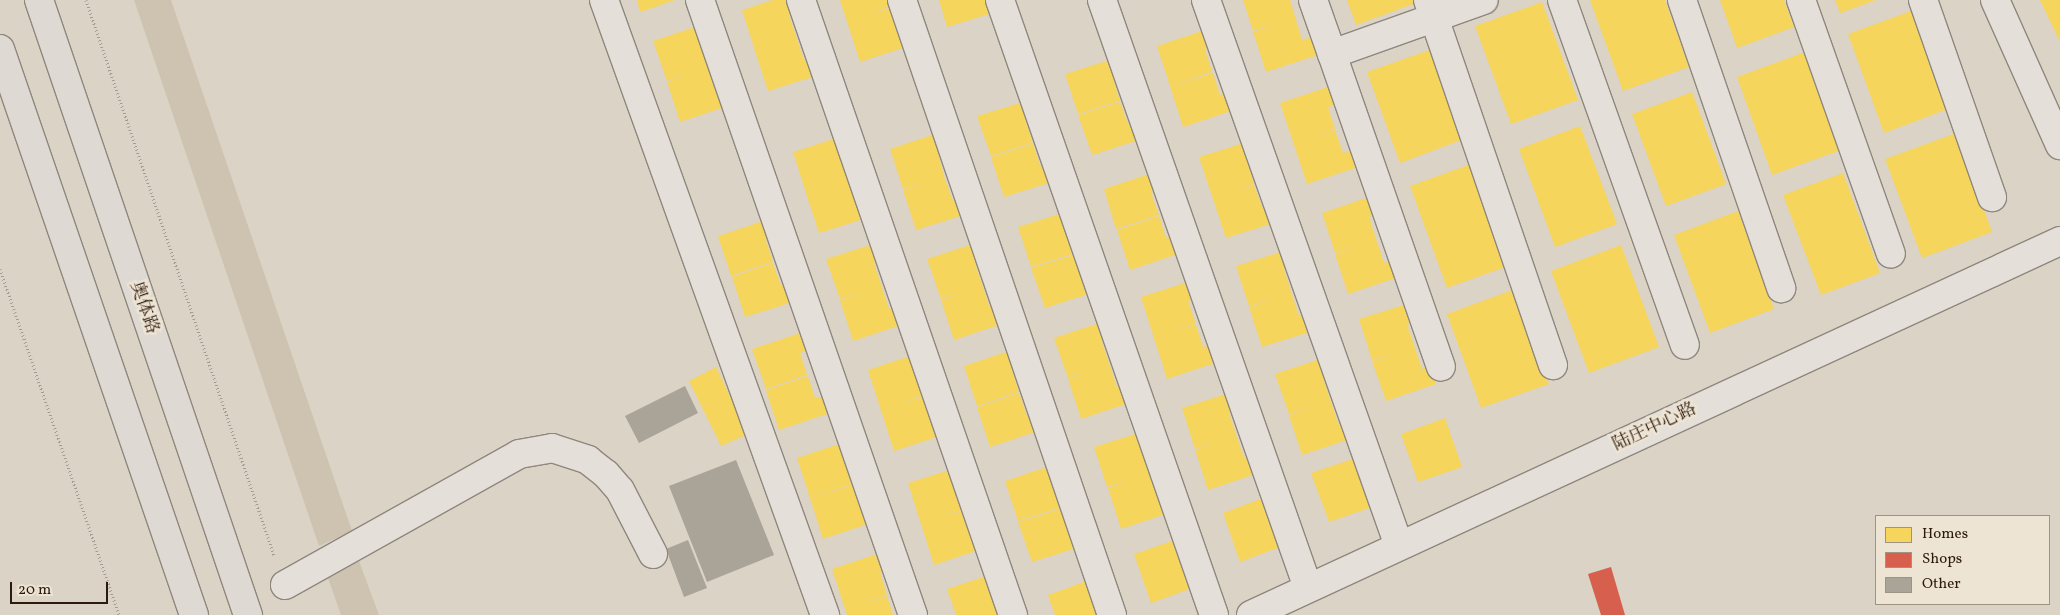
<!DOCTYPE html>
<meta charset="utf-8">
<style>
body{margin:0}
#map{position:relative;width:2060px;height:615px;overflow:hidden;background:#dbd3c5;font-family:Vollkorn,"Noto Serif SC",serif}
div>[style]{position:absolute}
.green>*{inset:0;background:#cec3b0}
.homes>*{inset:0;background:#f6d55c}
.shops>*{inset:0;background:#d6604d}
.building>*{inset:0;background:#a9a398}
.path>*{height:3px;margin-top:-1.5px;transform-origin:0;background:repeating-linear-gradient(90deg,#a19c95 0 1px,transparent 0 3.5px)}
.roads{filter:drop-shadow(1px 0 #8e877e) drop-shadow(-1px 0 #8e877e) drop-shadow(0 1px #8e877e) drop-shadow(0 -1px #8e877e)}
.minor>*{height:28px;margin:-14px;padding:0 14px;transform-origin:14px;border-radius:14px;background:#e4e0d9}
.major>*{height:28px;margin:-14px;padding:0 14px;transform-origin:14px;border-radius:14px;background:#dedad3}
span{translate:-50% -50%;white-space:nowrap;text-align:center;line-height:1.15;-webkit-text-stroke:5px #ede4d4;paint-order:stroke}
.street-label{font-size:18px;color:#2d1a0c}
.legend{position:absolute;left:1875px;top:515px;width:175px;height:90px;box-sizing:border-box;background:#ede4d4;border:1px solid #a09384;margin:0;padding:6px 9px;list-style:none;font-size:15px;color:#2d1a0c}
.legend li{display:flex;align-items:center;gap:10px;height:25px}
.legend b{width:25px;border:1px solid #a09384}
.scale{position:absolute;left:10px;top:582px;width:98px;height:22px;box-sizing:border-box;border:2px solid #2d1a0c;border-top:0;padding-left:6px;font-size:15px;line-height:18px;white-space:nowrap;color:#2d1a0c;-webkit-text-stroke:4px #ede4d4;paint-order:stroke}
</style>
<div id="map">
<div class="green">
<i style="clip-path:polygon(134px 0,171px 0,352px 531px,319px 546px)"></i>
<i style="clip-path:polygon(359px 561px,379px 615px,341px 615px,328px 578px)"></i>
</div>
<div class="homes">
<i style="clip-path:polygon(637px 0,675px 0,640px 12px)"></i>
<i style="clip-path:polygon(773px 0,794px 0,799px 12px,789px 15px,804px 60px,813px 57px,819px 75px,768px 91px,755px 51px,774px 45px,755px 51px,742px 10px)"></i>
<i style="clip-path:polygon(840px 0,887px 0,889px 7px,871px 14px,890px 8px,897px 30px,906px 28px,912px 45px,860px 62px)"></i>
<i style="clip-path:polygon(939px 0,995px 0,999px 11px,947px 27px)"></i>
<i style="clip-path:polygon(1243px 0,1290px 0,1302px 40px,1312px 37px,1318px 55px,1266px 72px,1253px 32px,1275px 25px,1253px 31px)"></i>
<i style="clip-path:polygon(1347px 0,1424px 0,1356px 25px)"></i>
<i style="clip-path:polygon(1590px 0,1665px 0,1689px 67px,1623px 91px)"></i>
<i style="clip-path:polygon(1720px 0,1784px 0,1794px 27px,1737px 48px)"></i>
<i style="clip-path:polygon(1835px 0,1876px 0,1840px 13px)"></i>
<i style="clip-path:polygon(2040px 0,2060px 0,2060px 42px)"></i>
<i style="clip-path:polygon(1542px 2px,1578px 100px,1511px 124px,1475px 26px)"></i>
<i style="clip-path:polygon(1911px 11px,1948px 109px,1884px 133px,1848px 34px)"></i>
<i style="clip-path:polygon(704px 24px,701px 45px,716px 90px,725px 88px,731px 105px,680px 122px,667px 82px,690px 74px,667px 81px,653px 41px)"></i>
<i style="clip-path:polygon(1208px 29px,1214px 47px,1205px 49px,1212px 72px,1170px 86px,1157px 46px)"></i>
<i style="clip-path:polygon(1432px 49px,1464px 139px,1400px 163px,1367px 72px)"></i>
<i style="clip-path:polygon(1805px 52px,1841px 150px,1772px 175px,1737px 77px)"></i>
<i style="clip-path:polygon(1116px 58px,1121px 75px,1113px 78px,1120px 101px,1078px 114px,1065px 74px)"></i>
<i style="clip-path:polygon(1213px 73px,1220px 95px,1229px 92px,1234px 110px,1183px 127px,1170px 86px)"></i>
<i style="clip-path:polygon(1331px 86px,1336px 104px,1328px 107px,1335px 129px,1317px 136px,1335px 130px,1343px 153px,1352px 150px,1358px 167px,1307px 184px,1280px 103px)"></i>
<i style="clip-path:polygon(1692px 92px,1726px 184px,1666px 206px,1632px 114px)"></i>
<i style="clip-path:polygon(1029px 100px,1034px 117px,1025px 120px,1033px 142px,991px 156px,977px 116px)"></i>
<i style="clip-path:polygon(1120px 102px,1128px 124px,1136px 121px,1142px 139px,1092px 155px,1078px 115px)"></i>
<i style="clip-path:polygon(1580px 126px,1617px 224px,1555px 247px,1519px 149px)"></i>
<i style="clip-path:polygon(941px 132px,946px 150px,938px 153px,944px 176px,952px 199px,961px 196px,967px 214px,916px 230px,903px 190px,924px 183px,903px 189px,890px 149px)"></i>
<i style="clip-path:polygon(1956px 133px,1992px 232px,1922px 258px,1885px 159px)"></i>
<i style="clip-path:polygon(843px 136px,855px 202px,864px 199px,870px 217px,819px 233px,806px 193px,828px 186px,806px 193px,793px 152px)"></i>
<i style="clip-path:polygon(1250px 141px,1256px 158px,1247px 161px,1254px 184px,1236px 191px,1254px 185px,1262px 207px,1270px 204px,1277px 222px,1226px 238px,1199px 157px)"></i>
<i style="clip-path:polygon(1033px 143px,1040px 166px,1049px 163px,1055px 181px,1004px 197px,991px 157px)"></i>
<i style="clip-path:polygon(1471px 164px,1508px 266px,1447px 288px,1410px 186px)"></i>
<i style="clip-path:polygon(1155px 172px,1160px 190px,1151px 193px,1159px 215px,1116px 229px,1104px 189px)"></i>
<i style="clip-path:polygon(1843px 173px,1880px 273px,1821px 295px,1783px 195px)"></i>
<i style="clip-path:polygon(1372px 196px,1379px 214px,1369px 217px,1384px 263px,1393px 260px,1399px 277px,1348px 294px,1335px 254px,1354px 247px,1335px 253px,1322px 213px)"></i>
<i style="clip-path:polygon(1069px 211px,1075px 229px,1066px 231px,1073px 254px,1031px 267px,1018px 227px)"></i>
<i style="clip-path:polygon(1738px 211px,1774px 309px,1710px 333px,1674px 235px)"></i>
<i style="clip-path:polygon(1159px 216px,1166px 238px,1175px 236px,1181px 253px,1130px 270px,1117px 230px)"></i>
<i style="clip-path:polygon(769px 219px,775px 237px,766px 240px,773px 262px,731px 276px,718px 236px)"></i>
<i style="clip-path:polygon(979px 242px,984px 260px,975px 263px,990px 308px,999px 306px,1005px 323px,954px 340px,941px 300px,960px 294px,941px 299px,927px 259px)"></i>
<i style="clip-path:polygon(877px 243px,883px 261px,874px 263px,889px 309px,898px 306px,904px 324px,853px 341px,840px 300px,863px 293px,840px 299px,826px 259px)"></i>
<i style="clip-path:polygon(1621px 245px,1659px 347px,1589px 373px,1551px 271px)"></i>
<i style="clip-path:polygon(1287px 250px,1292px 268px,1284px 270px,1299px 316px,1307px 313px,1313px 331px,1262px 347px,1249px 307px,1272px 300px,1249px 306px,1236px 266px)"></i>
<i style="clip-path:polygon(1074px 255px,1081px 277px,1090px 274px,1095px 292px,1045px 308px,1031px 268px)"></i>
<i style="clip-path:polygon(773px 263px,781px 286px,790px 283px,796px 301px,745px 317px,732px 277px)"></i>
<i style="clip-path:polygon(1191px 281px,1197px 299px,1188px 301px,1196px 324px,1174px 331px,1196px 325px,1203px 347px,1212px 345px,1218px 362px,1167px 379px,1141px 297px)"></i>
<i style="clip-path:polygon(1515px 289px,1549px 384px,1481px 408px,1447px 314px)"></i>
<i style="clip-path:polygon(1410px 303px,1416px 321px,1407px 324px,1422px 369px,1431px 366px,1436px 384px,1386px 401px,1372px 361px,1395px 353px,1372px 360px,1359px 319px)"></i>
<i style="clip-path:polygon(1105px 321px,1111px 339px,1102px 342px,1117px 387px,1126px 385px,1132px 402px,1081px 419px,1068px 379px,1086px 372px,1068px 378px,1054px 338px)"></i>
<i style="clip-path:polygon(803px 332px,809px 350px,800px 353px,807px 375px,766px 389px,752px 349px)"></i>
<i style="clip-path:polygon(1015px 349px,1021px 367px,1012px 370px,1019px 392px,977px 406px,964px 366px)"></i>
<i style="clip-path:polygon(919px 353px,923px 396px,902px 403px,924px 397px,931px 419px,940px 417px,946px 434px,894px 451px,868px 370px)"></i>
<i style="clip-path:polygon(1326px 357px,1332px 375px,1323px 378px,1338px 423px,1347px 421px,1353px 438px,1302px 455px,1289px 415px,1312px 407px,1289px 414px,1275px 374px)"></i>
<i style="clip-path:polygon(716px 367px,748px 434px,721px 446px,689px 381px)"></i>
<i style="clip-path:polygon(808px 376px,815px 398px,824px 396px,830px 413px,779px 430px,766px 390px)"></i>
<i style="clip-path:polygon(1232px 392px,1238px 410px,1229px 413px,1244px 458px,1253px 455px,1259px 473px,1208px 490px,1195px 450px,1218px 442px,1195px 449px,1182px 408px)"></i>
<i style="clip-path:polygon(1019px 393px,1027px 416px,1035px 413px,1041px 430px,990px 447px,977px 407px)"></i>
<i style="clip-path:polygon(1445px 418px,1462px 467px,1418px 482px,1401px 434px)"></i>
<i style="clip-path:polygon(1145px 431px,1151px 448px,1142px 451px,1157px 497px,1166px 494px,1172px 512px,1121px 529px,1108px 488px,1126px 481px,1107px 487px,1094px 447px)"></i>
<i style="clip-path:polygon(848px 441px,853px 459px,845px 461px,852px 484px,810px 498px,797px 458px)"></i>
<i style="clip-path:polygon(1355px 458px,1372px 507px,1329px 522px,1311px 473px)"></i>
<i style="clip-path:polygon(1056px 464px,1062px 482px,1053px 485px,1060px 508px,1018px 521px,1005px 481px)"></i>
<i style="clip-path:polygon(959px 467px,963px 510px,944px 516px,963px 511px,970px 533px,980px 530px,985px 548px,934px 565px,908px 483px)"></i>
<i style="clip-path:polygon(852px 485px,860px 507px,868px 504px,874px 522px,823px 539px,810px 498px)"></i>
<i style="clip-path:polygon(1266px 497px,1283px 546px,1240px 562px,1223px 513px)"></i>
<i style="clip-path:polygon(1060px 509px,1067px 531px,1077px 528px,1083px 546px,1032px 562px,1018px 522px)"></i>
<i style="clip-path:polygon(1178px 539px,1195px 587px,1151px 603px,1134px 554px)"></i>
<i style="clip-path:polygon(883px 552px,889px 570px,880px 573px,887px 595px,864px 603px,887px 596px,893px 615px,847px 615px,832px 569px)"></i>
<i style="clip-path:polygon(992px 574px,1006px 615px,956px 615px,947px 589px)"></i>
<i style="clip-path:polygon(1092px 579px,1104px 615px,1055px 615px,1048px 595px)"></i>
</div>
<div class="shops">
<i style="clip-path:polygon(1611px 567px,1625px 615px,1601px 615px,1588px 574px)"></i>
</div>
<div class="building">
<i style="clip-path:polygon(685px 386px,698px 413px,639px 443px,625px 416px)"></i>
<i style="clip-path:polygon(736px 460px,774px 555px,707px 582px,669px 486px)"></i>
<i style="clip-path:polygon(688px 540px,707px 588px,684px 597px,666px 549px)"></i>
</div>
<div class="path">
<i style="left:86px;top:0;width:586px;rotate:71.29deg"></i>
<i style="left:0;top:269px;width:366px;rotate:71deg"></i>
</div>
<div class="roads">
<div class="minor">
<i style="left:604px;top:0;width:654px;rotate:70.23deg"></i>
<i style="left:700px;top:0;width:651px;rotate:70.9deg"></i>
<i style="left:801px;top:0;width:651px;rotate:70.98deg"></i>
<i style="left:902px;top:0;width:650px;rotate:71.15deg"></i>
<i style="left:1000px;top:0;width:651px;rotate:70.81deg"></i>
<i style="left:1102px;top:0;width:623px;rotate:70.69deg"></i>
<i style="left:1206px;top:0;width:579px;rotate:70.53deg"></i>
<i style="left:1313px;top:0;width:57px;rotate:70.6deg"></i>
<i style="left:1332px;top:54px;width:161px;rotate:-19.6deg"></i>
<i style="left:1428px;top:0;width:386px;rotate:71.1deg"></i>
<i style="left:1562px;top:0;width:366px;rotate:70.4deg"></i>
<i style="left:1682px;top:0;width:305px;rotate:71deg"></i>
<i style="left:1801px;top:0;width:269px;rotate:70.5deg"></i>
<i style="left:1923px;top:0;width:209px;rotate:70.7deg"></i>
<i style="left:1995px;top:0;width:159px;rotate:65.9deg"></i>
<i style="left:1332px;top:54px;width:331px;rotate:70.8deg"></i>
<i style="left:285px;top:585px;width:268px;rotate:-29.2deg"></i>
<i style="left:519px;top:454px;width:34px;rotate:-10deg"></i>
<i style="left:552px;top:448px;width:38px;rotate:18deg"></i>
<i style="left:588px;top:460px;width:23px;rotate:38deg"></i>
<i style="left:606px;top:474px;width:21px;rotate:49deg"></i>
<i style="left:620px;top:490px;width:72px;rotate:62.7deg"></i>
<i style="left:1251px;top:615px;width:891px;rotate:-24.81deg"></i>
</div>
<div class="major">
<i style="left:39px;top:0;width:650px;rotate:71.23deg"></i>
<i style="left:0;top:49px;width:598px;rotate:71.08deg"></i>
</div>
</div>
<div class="street-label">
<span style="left:143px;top:308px;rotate:71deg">奥体路</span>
<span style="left:1655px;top:428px;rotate:-25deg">陆庄中心路</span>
</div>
<ul class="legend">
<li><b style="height:14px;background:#f6d55c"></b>Homes</li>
<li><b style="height:14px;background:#d6604d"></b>Shops</li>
<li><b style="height:14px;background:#a9a398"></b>Other</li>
</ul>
<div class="scale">20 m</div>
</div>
